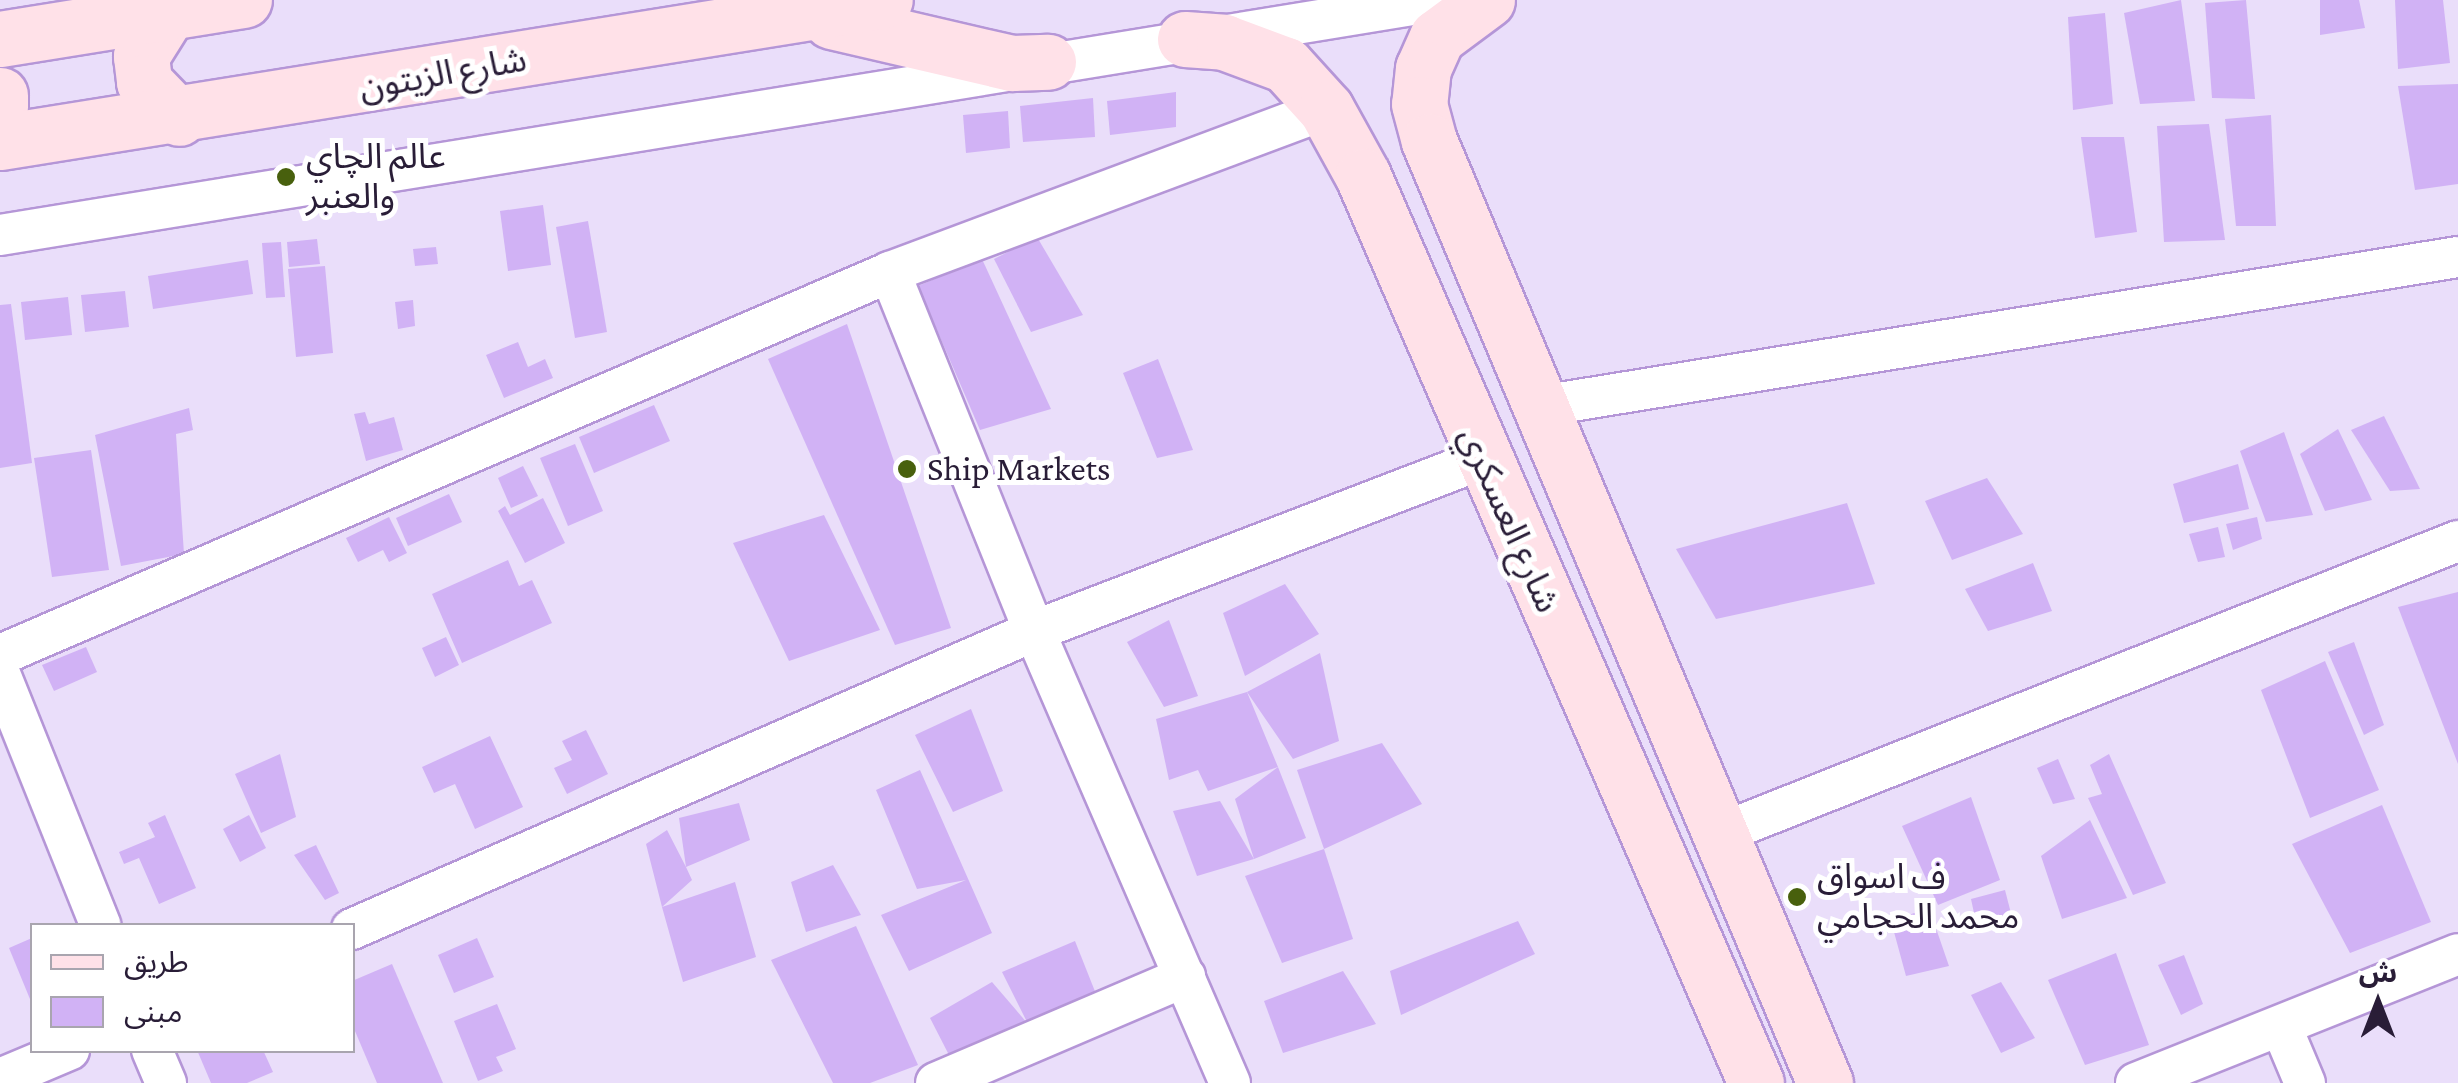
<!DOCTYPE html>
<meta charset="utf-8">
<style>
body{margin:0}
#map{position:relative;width:2458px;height:1083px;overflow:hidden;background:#eadefa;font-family:"Crimson Pro","Noto Sans Arabic",serif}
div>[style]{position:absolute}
.building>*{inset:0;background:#d1b2f5}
.roads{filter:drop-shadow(2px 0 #b596d7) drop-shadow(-2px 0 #b596d7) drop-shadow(0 2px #b596d7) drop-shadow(0 -2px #b596d7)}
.minor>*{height:40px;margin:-20px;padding:0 20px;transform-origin:20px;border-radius:20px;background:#fff}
.secondary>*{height:55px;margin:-27.5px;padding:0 27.5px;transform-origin:27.5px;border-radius:27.5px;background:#ffe1e8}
.dots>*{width:28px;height:28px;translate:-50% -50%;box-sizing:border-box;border:5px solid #fff;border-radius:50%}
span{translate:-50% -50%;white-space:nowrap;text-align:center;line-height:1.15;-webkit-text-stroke:10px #fff;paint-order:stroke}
.street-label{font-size:35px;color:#291d37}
.poi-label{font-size:35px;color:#291d37}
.left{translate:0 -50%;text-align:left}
.legend{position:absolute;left:30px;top:923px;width:325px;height:130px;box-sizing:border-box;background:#fff;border:2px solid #a9a5af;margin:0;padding:12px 18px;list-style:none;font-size:30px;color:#291d37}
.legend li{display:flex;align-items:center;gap:20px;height:50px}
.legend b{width:50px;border:2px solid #a9a5af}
.north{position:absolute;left:2328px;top:953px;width:100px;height:100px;-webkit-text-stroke:8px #fff;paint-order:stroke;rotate:0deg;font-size:28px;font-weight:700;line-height:40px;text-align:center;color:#291d37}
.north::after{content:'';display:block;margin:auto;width:35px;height:45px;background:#291d37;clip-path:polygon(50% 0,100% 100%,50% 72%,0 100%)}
</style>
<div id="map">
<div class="building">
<i style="clip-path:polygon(2181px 0,2195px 101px,2140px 104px,2124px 13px)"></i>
<i style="clip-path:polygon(2246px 0,2255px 99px,2212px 98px,2205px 3px)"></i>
<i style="clip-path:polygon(2320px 0,2359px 0,2365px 28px,2320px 35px)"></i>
<i style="clip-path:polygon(2395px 0,2443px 0,2450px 63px,2398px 69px)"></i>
<i style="clip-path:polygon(2105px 13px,2113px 104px,2073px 110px,2068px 17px)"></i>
<i style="clip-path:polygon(2458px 84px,2458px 184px,2415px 190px,2398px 86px)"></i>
<i style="clip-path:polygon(1176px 92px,1176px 127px,1110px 135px,1107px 101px)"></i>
<i style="clip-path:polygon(1093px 98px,1095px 137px,1023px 142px,1020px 106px)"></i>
<i style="clip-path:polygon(1008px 111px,1010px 148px,966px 153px,963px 115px)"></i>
<i style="clip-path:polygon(2271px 115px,2276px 226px,2236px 226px,2225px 119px)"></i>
<i style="clip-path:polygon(2209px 124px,2225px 240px,2164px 242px,2157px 126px)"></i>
<i style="clip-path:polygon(2081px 137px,2124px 137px,2137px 232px,2095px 238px)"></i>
<i style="clip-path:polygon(543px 205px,551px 265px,508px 271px,500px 211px)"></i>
<i style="clip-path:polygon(588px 221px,607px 332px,575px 338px,556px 227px)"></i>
<i style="clip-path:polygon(1037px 237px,1083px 315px,1031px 332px,994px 259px)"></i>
<i style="clip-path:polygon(317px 239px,320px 264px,289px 267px,287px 242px)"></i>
<i style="clip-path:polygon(281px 242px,285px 297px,266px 298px,262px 243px)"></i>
<i style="clip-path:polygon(436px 247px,438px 264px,415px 266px,413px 249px)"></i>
<i style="clip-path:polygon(982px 259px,1051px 409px,980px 430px,918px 286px)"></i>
<i style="clip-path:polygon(248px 260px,253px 294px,153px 309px,148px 276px)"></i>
<i style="clip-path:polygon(325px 266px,333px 353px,296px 357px,288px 269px)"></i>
<i style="clip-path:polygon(125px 291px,129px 327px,85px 332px,81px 295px)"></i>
<i style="clip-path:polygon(68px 297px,72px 335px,25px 340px,21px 302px)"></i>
<i style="clip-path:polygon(413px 300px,415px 326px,398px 329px,395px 302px)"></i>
<i style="clip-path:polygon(11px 304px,32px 463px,0 468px,0 305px)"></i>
<i style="clip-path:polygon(847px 324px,951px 628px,895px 645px,768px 359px)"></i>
<i style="clip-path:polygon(518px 342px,528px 367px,545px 359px,553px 378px,504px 398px,486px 355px)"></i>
<i style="clip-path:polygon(1158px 359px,1193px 450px,1157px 458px,1123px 373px)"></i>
<i style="clip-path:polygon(654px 405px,670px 441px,594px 473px,579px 437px)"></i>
<i style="clip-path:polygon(189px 408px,193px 430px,176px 434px,184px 554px,121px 566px,95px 435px)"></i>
<i style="clip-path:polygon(365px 412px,369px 424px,394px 417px,403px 450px,366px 461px,354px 414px)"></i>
<i style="clip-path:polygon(2384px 416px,2420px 489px,2390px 491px,2351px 430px)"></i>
<i style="clip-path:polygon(2338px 429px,2372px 500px,2325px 511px,2300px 454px)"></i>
<i style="clip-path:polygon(2284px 432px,2313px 515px,2266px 522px,2240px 451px)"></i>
<i style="clip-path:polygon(575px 444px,603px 511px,568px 526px,540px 458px)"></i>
<i style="clip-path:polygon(91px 450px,109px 570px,52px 577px,34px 458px)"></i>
<i style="clip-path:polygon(2238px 464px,2249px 509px,2184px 523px,2173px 484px)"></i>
<i style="clip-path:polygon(523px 466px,538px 496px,511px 508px,498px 478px)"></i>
<i style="clip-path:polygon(1987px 478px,2023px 534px,1952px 560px,1925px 501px)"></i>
<i style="clip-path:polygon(449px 494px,462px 522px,408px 546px,396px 518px)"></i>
<i style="clip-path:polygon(543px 498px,565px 543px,525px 563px,498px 511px,505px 506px,510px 515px)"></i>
<i style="clip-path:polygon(1847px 503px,1875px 584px,1716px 619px,1676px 549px)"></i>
<i style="clip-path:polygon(824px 515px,880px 630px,789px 661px,733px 543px)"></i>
<i style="clip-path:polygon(389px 517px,407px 553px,389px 562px,383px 550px,358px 562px,346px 538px)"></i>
<i style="clip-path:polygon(2257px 517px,2262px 539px,2233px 550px,2226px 524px)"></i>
<i style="clip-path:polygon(2218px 527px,2225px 557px,2198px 562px,2189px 534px)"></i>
<i style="clip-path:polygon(508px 560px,519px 586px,532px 580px,552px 623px,462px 663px,432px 594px)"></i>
<i style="clip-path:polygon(2033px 563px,2052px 611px,1988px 631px,1965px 589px)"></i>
<i style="clip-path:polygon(1285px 584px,1319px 634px,1245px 676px,1223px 613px)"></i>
<i style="clip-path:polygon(2458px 592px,2458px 764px,2398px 607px)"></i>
<i style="clip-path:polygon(1169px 620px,1198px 696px,1164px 707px,1127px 642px)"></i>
<i style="clip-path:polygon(446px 637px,459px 665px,435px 677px,422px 648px)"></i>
<i style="clip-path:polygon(2354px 642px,2384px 725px,2364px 735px,2328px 652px)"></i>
<i style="clip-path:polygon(86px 647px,97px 672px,54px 691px,42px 665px)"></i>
<i style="clip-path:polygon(1320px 653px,1339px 741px,1293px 759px,1247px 692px)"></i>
<i style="clip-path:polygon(2325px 661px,2379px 790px,2310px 818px,2261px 690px)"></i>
<i style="clip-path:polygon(1247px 692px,1278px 767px,1208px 791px,1198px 770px,1169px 780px,1156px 719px)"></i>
<i style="clip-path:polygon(971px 709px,1003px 791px,953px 812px,915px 735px)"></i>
<i style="clip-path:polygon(586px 730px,608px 774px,567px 794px,554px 768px,572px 760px,562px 741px)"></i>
<i style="clip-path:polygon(490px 736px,523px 807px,475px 829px,455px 784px,434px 793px,422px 767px)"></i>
<i style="clip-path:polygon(1382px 743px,1422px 804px,1324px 849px,1297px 770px)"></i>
<i style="clip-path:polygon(280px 754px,296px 817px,261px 833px,235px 774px)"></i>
<i style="clip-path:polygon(2109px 754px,2166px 883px,2133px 895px,2088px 798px,2102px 794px,2090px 765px)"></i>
<i style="clip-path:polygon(2058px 759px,2075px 799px,2053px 804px,2037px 768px)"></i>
<i style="clip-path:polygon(1278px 767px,1306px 838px,1254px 859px,1235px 799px)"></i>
<i style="clip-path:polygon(920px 770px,992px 933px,909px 971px,881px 915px,966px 880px,917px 889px,876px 790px)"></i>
<i style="clip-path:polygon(1971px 797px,2000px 880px,1938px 905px,1902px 826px)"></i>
<i style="clip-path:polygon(1220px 801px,1254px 859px,1197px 876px,1173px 811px)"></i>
<i style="clip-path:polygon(739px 803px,750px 840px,686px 867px,692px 880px,662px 907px,735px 882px,756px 957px,683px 982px,662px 907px,646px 844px,667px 830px,686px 867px,679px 818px)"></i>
<i style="clip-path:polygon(2382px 805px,2431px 922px,2350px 953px,2292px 844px)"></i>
<i style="clip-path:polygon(165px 815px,196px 888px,159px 904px,139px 858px,124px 864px,119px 852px,155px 837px,148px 823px)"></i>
<i style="clip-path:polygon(249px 815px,266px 848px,240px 862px,223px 829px)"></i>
<i style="clip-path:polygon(2090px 820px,2127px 898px,2062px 919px,2041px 856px)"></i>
<i style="clip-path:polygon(316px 845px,339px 893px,325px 900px,294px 855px)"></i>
<i style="clip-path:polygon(1324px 849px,1353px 939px,1282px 963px,1245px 876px)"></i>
<i style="clip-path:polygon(833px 865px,861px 915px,806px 932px,791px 882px)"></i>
<i style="clip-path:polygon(2005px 890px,2014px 925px,1977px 927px,1971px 899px)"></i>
<i style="clip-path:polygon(1929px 908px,1949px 966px,1906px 976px,1891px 921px)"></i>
<i style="clip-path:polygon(1518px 921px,1535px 954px,1401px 1015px,1390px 971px)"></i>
<i style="clip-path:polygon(856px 926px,918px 1065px,870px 1083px,833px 1083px,771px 960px)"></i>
<i style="clip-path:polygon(32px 938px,32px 1004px,9px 948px)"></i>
<i style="clip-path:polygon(477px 938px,494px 977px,454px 993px,438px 955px)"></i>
<i style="clip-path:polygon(1075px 941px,1098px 999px,1028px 1024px,1002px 972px)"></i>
<i style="clip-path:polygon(2116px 953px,2149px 1045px,2085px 1065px,2048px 980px)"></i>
<i style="clip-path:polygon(2184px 955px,2203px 1004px,2181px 1015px,2158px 965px)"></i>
<i style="clip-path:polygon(392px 964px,443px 1083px,377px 1083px,352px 1024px,352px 981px)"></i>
<i style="clip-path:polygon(1343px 971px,1376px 1024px,1283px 1053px,1264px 1001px)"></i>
<i style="clip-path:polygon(992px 982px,1028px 1024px,949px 1055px,930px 1018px)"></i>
<i style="clip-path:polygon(2001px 982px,2035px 1038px,2001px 1053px,1971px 995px)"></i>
<i style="clip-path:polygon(497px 1004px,516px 1049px,496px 1057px,503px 1071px,478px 1081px,454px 1021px)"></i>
<i style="clip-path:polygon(197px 1050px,263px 1050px,273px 1072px,247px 1083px,211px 1083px)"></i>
</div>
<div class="roads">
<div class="minor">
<i style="left:0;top:235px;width:1462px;rotate:-9.25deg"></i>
<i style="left:1541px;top:406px;width:929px;rotate:-9.23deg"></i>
<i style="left:0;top:655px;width:969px;rotate:-23.28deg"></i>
<i style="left:0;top:674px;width:271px;rotate:68.2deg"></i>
<i style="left:1719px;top:834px;width:795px;rotate:-21.63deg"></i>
<i style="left:352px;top:929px;width:744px;rotate:-23.6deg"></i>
<i style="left:1034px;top:631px;width:480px;rotate:-21deg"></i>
<i style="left:2281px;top:1026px;width:62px;rotate:67.2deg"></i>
<i style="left:152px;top:1050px;width:36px;rotate:67deg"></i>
<i style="left:0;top:1079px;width:75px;rotate:-22.8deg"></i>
<i style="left:936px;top:1083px;width:271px;rotate:-23.1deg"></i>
<i style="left:1230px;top:1083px;width:493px;rotate:-113.4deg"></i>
<i style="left:1034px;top:631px;width:387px;rotate:-111.9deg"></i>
<i style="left:890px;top:272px;width:465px;rotate:-20.5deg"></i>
<i style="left:2136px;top:1083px;width:347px;rotate:-21.8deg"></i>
</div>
<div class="secondary">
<i style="left:1487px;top:0;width:62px;rotate:143.5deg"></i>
<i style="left:1437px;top:37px;width:34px;rotate:114deg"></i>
<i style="left:1423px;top:68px;width:36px;rotate:96deg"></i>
<i style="left:1419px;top:104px;width:38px;rotate:75deg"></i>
<i style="left:1429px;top:141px;width:1022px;rotate:67.2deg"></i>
<i style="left:168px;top:13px;width:51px;rotate:122.1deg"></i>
<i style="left:141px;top:56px;width:26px;rotate:83deg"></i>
<i style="left:144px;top:82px;width:50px;rotate:45.8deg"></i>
<i style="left:831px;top:21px;width:186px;rotate:13.1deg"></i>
<i style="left:1012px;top:63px;width:36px;rotate:-2deg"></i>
<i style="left:0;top:39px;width:247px;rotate:-9.1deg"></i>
<i style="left:1185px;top:39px;width:39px;rotate:4deg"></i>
<i style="left:1224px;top:42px;width:66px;rotate:20.4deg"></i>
<i style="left:1286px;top:65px;width:59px;rotate:47.7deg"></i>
<i style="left:1326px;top:109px;width:77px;rotate:61.1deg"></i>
<i style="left:1363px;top:176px;width:988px;rotate:66.57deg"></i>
<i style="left:0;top:95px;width:12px;rotate:90deg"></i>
<i style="left:0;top:142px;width:896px;rotate:-9.12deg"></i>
</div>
</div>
<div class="dots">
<i style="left:286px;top:177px;background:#48600d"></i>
<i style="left:907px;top:469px;background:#48600d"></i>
<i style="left:1797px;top:897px;background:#48600d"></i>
</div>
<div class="street-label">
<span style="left:443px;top:74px;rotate:-10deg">شارع الزيتون</span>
<span style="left:1509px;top:520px;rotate:66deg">شارع العسكري</span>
</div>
<div class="poi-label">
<span class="left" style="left:306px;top:177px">عالم الچاي<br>والعنبر</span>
<span class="left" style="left:927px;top:469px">Ship Markets</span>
<span class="left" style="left:1817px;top:897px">ف اسواق<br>محمد الحجامي</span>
</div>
<ul class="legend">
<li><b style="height:12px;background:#ffe1e8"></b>طريق</li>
<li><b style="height:28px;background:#d1b2f5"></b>مبنى</li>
</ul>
<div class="north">ش</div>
</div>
